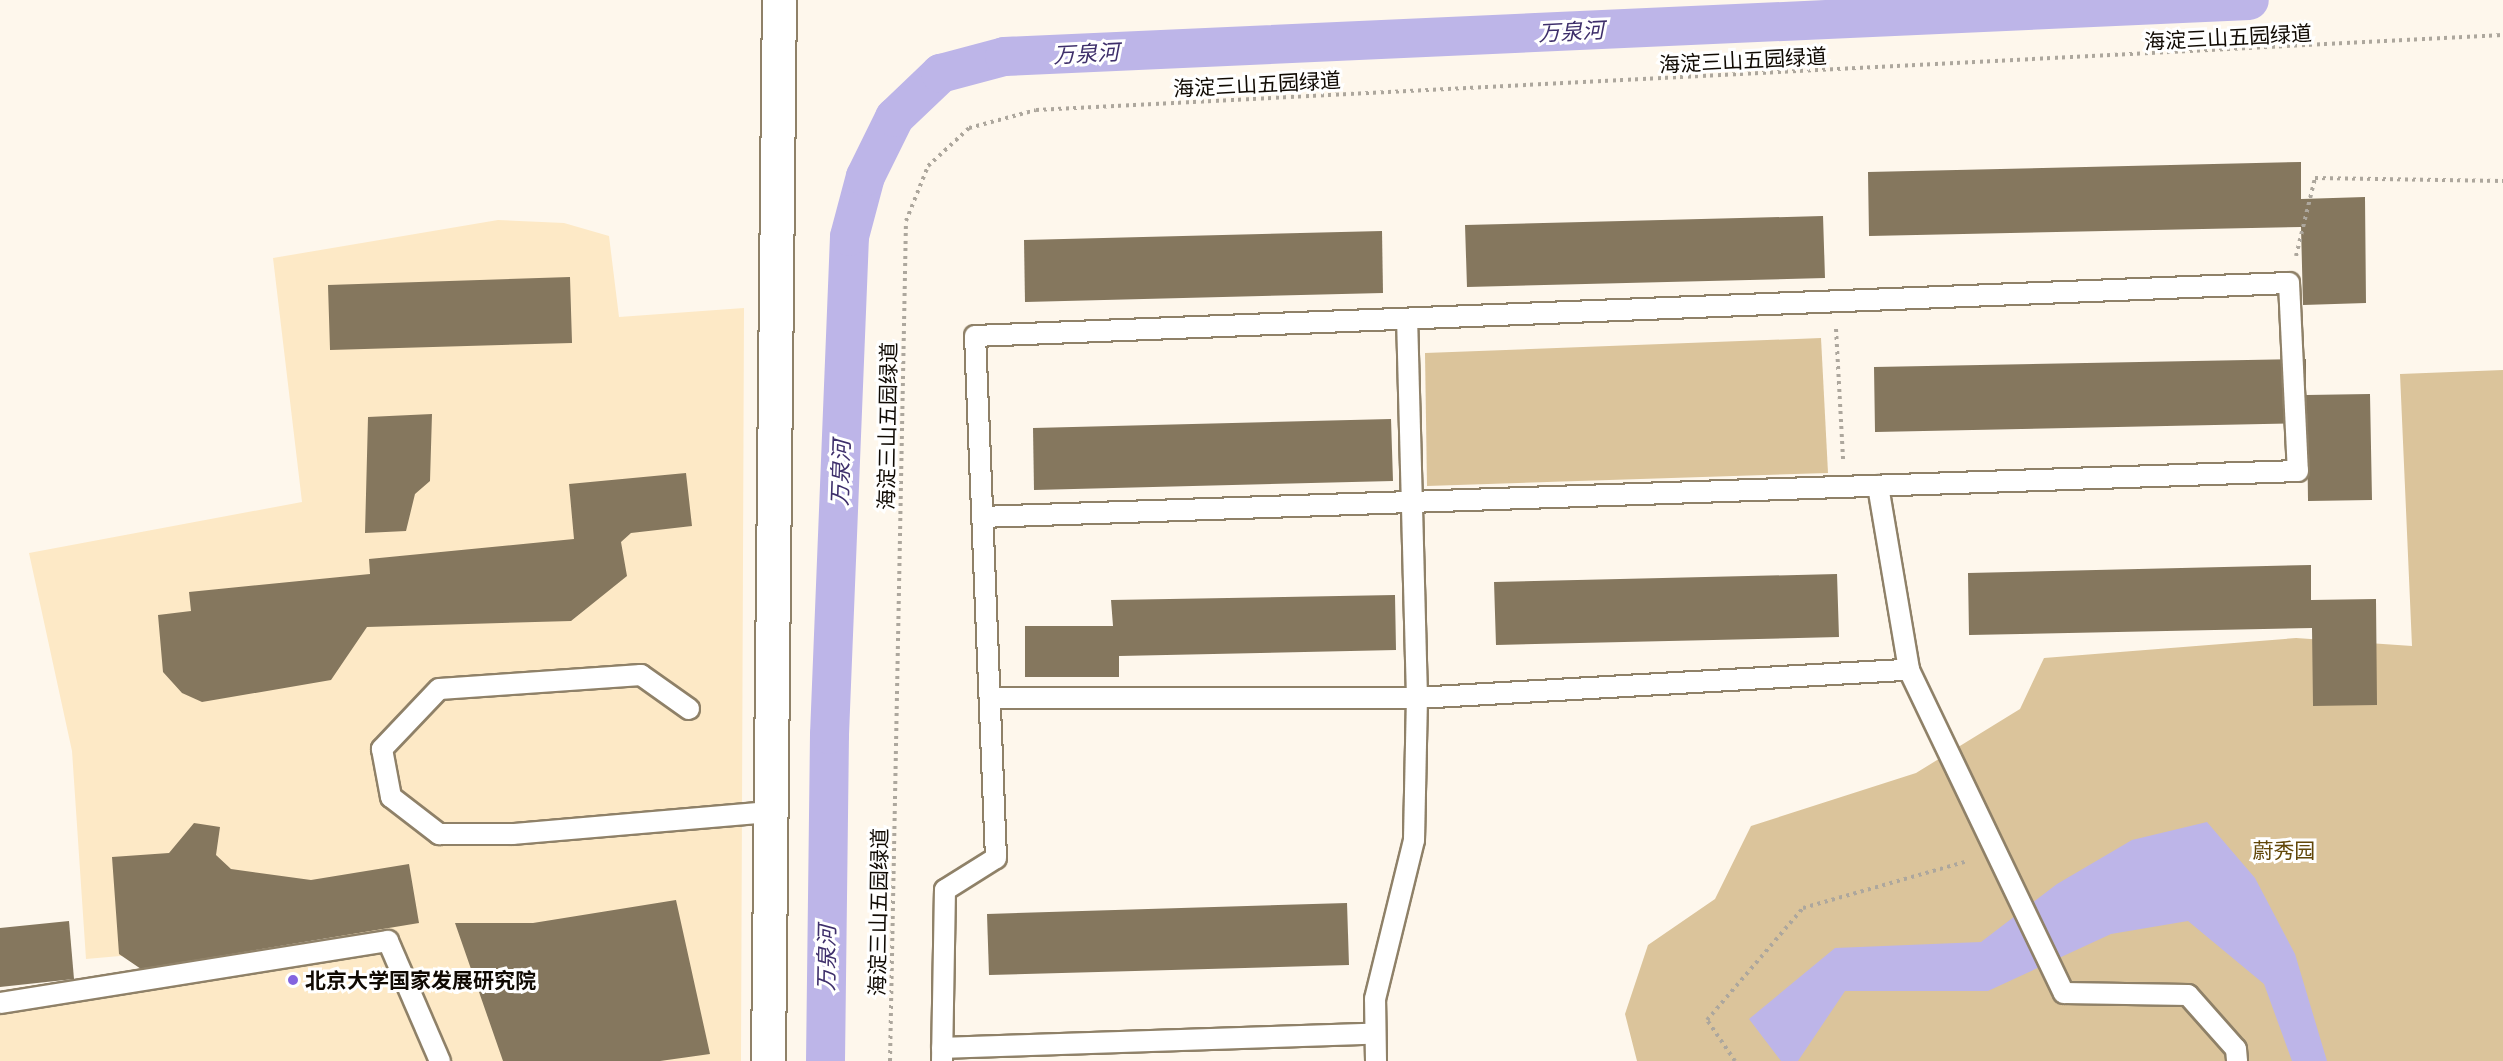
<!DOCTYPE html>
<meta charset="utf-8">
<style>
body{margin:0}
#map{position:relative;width:2503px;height:1061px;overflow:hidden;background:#fef7ec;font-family:"IBM Plex Sans","Noto Sans SC",sans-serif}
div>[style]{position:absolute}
.built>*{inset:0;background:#fde9c6}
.green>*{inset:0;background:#dbc49b}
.water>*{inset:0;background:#bdb5e8}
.canal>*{height:39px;margin:-19.5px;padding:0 19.5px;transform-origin:19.5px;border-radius:19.5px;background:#bdb5e8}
.building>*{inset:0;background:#85775e}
.path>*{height:4px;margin-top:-2px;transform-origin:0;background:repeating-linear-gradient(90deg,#ada79d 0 3px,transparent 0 7.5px)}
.roads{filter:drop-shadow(2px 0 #8f8168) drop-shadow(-2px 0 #8f8168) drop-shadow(0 2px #8f8168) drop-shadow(0 -2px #8f8168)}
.service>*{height:20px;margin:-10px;padding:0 10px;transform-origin:10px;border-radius:10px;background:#fff}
.minor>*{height:33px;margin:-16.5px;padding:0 16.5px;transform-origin:16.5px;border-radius:16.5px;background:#fff}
.dots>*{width:16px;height:16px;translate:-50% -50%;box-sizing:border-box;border:3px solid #fff;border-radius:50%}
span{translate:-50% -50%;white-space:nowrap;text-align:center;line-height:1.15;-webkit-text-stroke:6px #fff;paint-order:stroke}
.street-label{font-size:21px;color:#100a03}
.park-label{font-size:21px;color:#624709}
.poi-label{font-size:21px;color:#100a03;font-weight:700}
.left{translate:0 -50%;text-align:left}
.water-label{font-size:22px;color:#3e2f6b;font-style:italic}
</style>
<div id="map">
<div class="built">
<i style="clip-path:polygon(498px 220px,564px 223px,609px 236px,619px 317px,744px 308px,741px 1061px,451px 1061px,391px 932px,86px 959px,72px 751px,29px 553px,302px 502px,273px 258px)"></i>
<i style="clip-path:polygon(382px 948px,428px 1061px,0 1061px,0 1013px)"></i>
</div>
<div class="green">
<i style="clip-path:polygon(1821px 338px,1828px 473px,1427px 486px,1425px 353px)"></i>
<i style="clip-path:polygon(2503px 370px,2503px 1061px,1637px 1061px,1625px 1014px,1648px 945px,1715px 899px,1751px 826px,1916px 773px,2020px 709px,2044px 658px,2296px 638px,2412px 646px,2400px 374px)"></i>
</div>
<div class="water">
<i style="clip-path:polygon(2207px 822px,2255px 878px,2295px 954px,2327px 1061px,2292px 1061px,2264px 984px,2188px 921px,2111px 934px,1988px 991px,1845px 991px,1798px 1061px,1781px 1061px,1749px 1019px,1835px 948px,1981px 942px,2057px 884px,2132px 840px)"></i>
</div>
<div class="canal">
<i style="left:825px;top:1061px;width:327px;rotate:-89.3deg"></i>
<i style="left:829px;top:734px;width:498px;rotate:-87.7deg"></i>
<i style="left:849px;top:236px;width:62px;rotate:-75.1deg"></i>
<i style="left:865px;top:176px;width:66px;rotate:-63.8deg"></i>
<i style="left:894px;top:117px;width:64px;rotate:-43.7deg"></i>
<i style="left:940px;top:73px;width:66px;rotate:-14.9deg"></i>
<i style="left:1004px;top:56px;width:1246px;rotate:-2.58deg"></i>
</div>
<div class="building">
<i style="clip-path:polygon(2301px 162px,2301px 199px,2365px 197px,2366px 303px,2303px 305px,2301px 227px,1869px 236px,1868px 172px)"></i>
<i style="clip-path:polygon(1823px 216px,1825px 278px,1467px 287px,1465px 225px)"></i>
<i style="clip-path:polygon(1382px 231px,1383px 293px,1025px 302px,1024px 240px)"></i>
<i style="clip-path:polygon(570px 277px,572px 343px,330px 350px,328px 285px)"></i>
<i style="clip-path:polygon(2306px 359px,2306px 395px,2370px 394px,2372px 500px,2308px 501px,2307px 423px,1875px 432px,1874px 367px)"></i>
<i style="clip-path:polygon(432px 414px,430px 481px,415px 494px,406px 531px,365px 533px,368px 417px)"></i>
<i style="clip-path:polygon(1391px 419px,1393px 481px,1034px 490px,1033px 428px)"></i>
<i style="clip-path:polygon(686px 473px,692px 526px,631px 533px,621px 542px,627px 576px,571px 621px,367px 627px,331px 680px,202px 702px,182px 693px,163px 672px,158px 615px,191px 611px,189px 592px,370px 574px,369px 559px,574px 539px,569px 484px)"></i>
<i style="clip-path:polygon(2311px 565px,2311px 600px,2376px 599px,2377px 705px,2313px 706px,2312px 628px,1969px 635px,1968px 573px)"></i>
<i style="clip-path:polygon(1837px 574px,1839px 637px,1496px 645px,1494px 582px)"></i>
<i style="clip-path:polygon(1395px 595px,1396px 650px,1119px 656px,1119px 677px,1025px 677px,1025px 626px,1113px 626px,1111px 600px)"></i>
<i style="clip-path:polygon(194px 823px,220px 827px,216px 855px,231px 869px,311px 880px,409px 864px,419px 923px,141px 969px,119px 954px,112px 857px,169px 853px)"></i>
<i style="clip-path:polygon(676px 900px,710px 1054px,660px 1061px,503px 1061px,455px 923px,533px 923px)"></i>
<i style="clip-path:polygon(1347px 903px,1349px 965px,989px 975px,987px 914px)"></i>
<i style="clip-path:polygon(69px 921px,74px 979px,0 987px,0 928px)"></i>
</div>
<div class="path">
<i style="left:2296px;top:256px;width:80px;rotate:-76.3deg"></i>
<i style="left:2315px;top:178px;width:188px;rotate:0.9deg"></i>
<i style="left:1836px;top:329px;width:131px;rotate:86.9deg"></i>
<i style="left:890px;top:1061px;width:840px;rotate:-88.91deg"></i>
<i style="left:906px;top:221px;width:59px;rotate:-68.2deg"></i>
<i style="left:928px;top:166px;width:56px;rotate:-42.8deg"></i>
<i style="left:969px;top:128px;width:69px;rotate:-15deg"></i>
<i style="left:1036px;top:110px;width:1469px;rotate:-2.93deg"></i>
<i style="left:1735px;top:1061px;width:50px;rotate:-124.3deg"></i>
<i style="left:1707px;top:1020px;width:148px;rotate:-49.4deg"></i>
<i style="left:1803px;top:908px;width:172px;rotate:-15.9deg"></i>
</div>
<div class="roads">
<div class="service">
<i style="left:1878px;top:486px;width:187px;rotate:80.4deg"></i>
<i style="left:1909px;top:670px;width:358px;rotate:64.4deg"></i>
<i style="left:2064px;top:993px;width:124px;rotate:0.9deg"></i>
<i style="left:2188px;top:995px;width:72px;rotate:48.4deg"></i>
<i style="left:2236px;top:1049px;width:12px;rotate:85deg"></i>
<i style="left:992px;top:698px;width:425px"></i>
<i style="left:1417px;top:698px;width:493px;rotate:-3.3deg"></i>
<i style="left:689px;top:709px;width:59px;rotate:-144.7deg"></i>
<i style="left:641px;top:675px;width:202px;rotate:176deg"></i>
<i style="left:439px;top:689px;width:83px;rotate:133.5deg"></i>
<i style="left:382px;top:749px;width:49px;rotate:79.4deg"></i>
<i style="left:391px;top:797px;width:61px;rotate:37.6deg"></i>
<i style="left:439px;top:834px;width:74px"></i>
<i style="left:513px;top:834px;width:259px;rotate:-4.9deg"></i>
<i style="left:0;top:1003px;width:393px;rotate:-9.1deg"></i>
<i style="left:388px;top:941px;width:131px;rotate:66.6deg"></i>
<i style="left:942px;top:1048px;width:433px;rotate:-1.9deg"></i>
<i style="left:942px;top:1061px;width:171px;rotate:-89deg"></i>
<i style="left:945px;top:890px;width:60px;rotate:-32.1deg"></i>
<i style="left:996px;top:858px;width:522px;rotate:-92.3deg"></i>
<i style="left:975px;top:336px;width:1315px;rotate:-2.31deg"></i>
<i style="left:2289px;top:283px;width:188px;rotate:87.3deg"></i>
<i style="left:2298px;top:471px;width:1316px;rotate:178deg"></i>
<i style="left:1376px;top:1061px;width:62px;rotate:-90.9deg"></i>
<i style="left:1375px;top:999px;width:164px;rotate:-76.2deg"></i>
<i style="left:1414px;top:840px;width:142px;rotate:-88.8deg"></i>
<i style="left:1417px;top:698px;width:379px;rotate:-91.5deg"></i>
</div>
<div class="minor">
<i style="left:768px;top:1061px;width:1061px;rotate:-89.41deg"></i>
</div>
</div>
<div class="dots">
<i style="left:293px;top:980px;background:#8464df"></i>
</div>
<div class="street-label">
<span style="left:2228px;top:37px;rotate:-3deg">海淀三山五园绿道</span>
<span style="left:1743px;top:60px;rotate:-3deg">海淀三山五园绿道</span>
<span style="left:1257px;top:84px;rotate:-3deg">海淀三山五园绿道</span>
<span style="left:887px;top:426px;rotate:-89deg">海淀三山五园绿道</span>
<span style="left:878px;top:912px;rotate:-89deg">海淀三山五园绿道</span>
</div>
<div class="park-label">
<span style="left:2284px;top:850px">蔚秀园</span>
</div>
<div class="poi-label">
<span class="left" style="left:305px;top:980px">北京大学国家发展研究院</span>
</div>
<div class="water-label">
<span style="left:1571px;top:31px;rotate:-3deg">万泉河</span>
<span style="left:1086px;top:53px;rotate:-3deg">万泉河</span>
<span style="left:840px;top:473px;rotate:-88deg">万泉河</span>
<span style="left:826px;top:958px;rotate:-89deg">万泉河</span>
</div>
</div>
